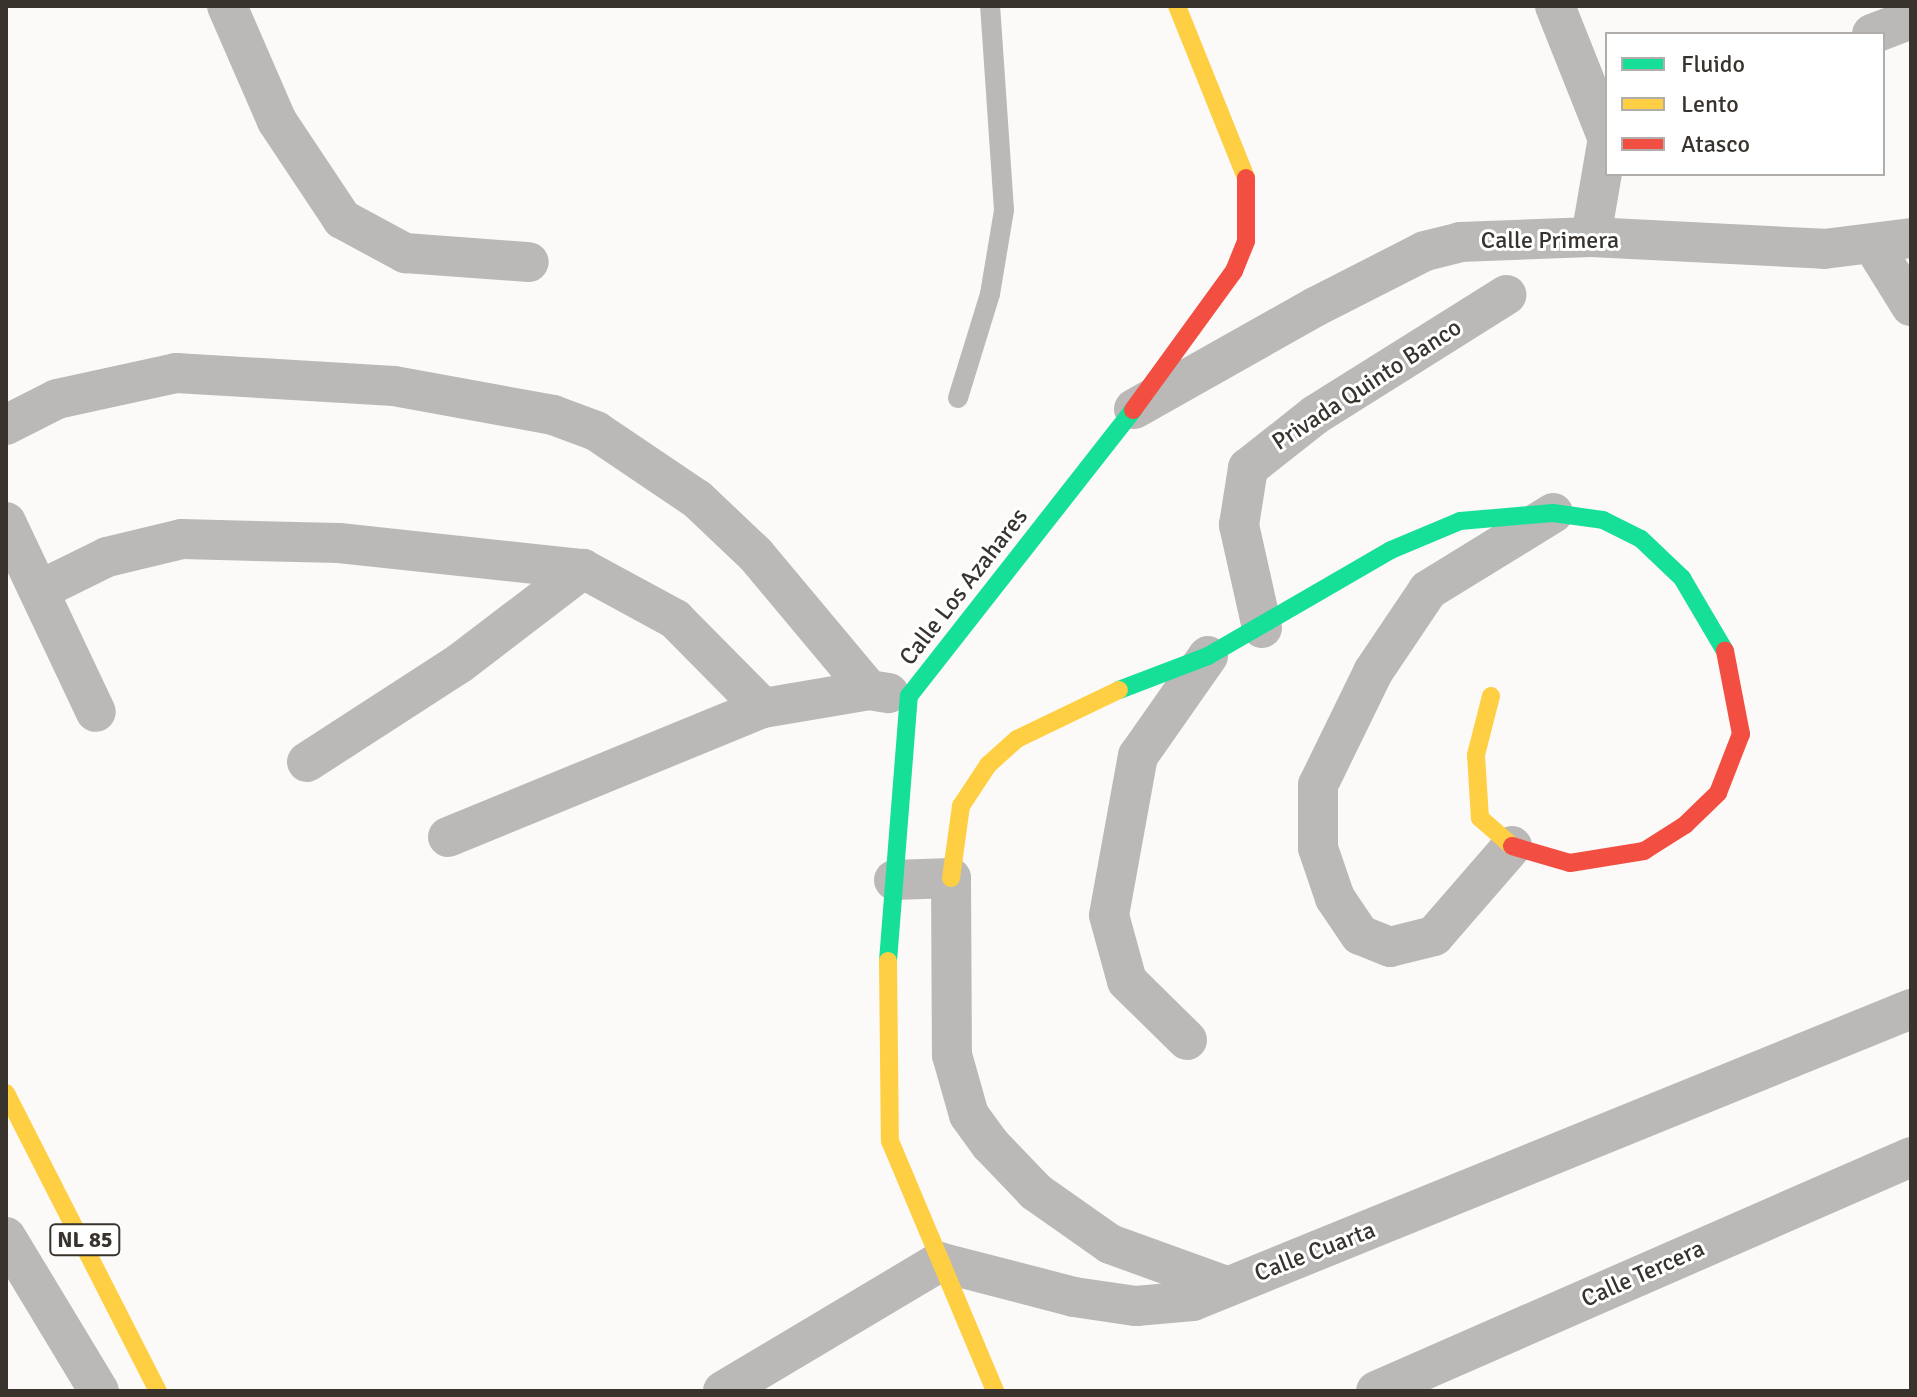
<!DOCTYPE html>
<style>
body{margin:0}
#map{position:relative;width:1917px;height:1397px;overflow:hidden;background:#fcfaf8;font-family:Signika,sans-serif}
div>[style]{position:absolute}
.lane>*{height:20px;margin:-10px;padding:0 10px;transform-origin:10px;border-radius:10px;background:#bbb9b7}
.street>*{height:40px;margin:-20px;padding:0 20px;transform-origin:20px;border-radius:20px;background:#bbb9b7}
.fast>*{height:18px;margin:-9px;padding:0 9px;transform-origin:9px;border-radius:9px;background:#16e098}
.slow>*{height:18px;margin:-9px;padding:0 9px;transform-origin:9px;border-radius:9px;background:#ffcf43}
.jam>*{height:18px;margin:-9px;padding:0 9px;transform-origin:9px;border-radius:9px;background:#f24e42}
span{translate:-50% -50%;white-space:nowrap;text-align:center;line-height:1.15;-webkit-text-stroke:6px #fff;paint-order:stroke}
.shield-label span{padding:2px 6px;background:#fff;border:2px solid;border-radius:6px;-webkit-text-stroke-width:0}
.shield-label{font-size:22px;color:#39332d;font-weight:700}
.street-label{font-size:24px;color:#39332d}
.frame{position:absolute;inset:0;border:8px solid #39332d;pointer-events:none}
.legend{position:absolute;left:1605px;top:32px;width:280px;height:144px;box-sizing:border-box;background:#fff;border:2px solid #b0adab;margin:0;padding:10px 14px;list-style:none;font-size:24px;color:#39332d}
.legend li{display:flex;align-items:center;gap:16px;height:40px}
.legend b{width:40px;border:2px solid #b0adab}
</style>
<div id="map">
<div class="lane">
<i style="left:958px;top:398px;width:109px;rotate:-72.9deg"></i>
<i style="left:990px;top:294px;width:85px;rotate:-80.5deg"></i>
<i style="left:1004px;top:210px;width:204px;rotate:-93.9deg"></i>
</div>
<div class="street">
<i style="left:227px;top:6px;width:125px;rotate:66.5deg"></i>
<i style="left:277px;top:121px;width:118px;rotate:56.4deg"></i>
<i style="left:342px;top:219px;width:72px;rotate:28.4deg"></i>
<i style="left:405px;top:253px;width:124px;rotate:4.2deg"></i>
<i style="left:1555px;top:6px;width:141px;rotate:68.3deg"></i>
<i style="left:1872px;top:34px;width:42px;rotate:-21deg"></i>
<i style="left:1591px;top:237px;width:95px;rotate:-80.3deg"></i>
<i style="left:1873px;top:245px;width:72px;rotate:58.1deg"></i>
<i style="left:1134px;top:409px;width:208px;rotate:-29.4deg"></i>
<i style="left:1315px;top:307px;width:123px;rotate:-27deg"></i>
<i style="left:1425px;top:251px;width:36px;rotate:-14deg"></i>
<i style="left:1460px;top:242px;width:131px;rotate:-2.2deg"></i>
<i style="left:1591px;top:237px;width:233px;rotate:2.9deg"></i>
<i style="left:1824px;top:249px;width:88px;rotate:-7.2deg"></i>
<i style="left:6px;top:425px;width:57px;rotate:-27deg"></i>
<i style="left:57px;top:399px;width:122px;rotate:-12.3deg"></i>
<i style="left:176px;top:373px;width:218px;rotate:3.4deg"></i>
<i style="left:394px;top:386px;width:162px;rotate:10.3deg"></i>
<i style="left:553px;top:415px;width:46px;rotate:20.4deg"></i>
<i style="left:596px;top:431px;width:122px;rotate:34deg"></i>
<i style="left:697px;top:499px;width:81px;rotate:43.5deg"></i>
<i style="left:756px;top:555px;width:176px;rotate:50.1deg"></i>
<i style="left:6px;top:522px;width:210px;rotate:64.7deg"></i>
<i style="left:40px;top:590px;width:75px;rotate:-26.2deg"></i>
<i style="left:107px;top:557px;width:77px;rotate:-13.5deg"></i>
<i style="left:182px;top:539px;width:157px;rotate:1.5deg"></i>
<i style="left:339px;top:543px;width:245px;rotate:6.1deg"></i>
<i style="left:583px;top:569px;width:105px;rotate:28.5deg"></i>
<i style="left:675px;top:619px;width:125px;rotate:45.3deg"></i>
<i style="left:1262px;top:628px;width:106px;rotate:-102.6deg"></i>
<i style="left:1239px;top:525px;width:58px;rotate:-81deg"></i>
<i style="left:1248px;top:468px;width:85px;rotate:-38.3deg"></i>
<i style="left:1315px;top:415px;width:226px;rotate:-32.1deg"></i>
<i style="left:307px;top:762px;width:182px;rotate:-32.9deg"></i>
<i style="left:460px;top:663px;width:155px;rotate:-37.4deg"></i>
<i style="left:448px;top:837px;width:340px;rotate:-22.3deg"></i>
<i style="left:763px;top:708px;width:108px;rotate:-9.6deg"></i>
<i style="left:869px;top:690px;width:20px;rotate:9deg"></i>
<i style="left:1512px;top:846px;width:119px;rotate:130.9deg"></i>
<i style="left:1434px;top:936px;width:45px;rotate:166deg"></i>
<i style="left:1390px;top:947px;width:32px;rotate:-158deg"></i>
<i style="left:1360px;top:935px;width:45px;rotate:-124deg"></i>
<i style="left:1335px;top:898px;width:53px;rotate:-108.8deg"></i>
<i style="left:1318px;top:848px;width:63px;rotate:-90deg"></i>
<i style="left:1318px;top:785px;width:126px;rotate:-64deg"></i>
<i style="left:1373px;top:672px;width:99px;rotate:-56.1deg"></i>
<i style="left:1428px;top:590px;width:147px;rotate:-31.6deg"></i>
<i style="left:894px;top:880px;width:57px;rotate:-2deg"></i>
<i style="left:951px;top:878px;width:177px;rotate:89.7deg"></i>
<i style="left:952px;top:1055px;width:62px;rotate:74.2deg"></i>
<i style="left:969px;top:1115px;width:36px;rotate:54deg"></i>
<i style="left:990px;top:1144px;width:66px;rotate:46.2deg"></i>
<i style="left:1036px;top:1192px;width:90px;rotate:35.1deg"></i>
<i style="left:1110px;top:1244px;width:123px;rotate:19.9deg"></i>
<i style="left:1187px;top:1040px;width:84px;rotate:-135.5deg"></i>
<i style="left:1127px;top:981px;width:68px;rotate:-105.3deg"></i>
<i style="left:1109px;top:915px;width:162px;rotate:-79.7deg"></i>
<i style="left:1138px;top:756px;width:122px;rotate:-55deg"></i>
<i style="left:6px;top:1237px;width:180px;rotate:58.9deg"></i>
<i style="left:723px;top:1391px;width:252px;rotate:-30.8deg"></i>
<i style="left:939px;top:1262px;width:139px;rotate:14.5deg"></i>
<i style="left:1074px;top:1297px;width:63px;rotate:8.3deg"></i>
<i style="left:1136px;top:1306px;width:57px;rotate:-5deg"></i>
<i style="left:1193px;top:1301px;width:775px;rotate:-22.13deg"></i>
<i style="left:1376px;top:1391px;width:584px;rotate:-23.62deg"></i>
</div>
<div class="fast">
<i style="left:1119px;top:690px;width:95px;rotate:-20.9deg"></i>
<i style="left:1208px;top:656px;width:211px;rotate:-30.1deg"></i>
<i style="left:1391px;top:550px;width:75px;rotate:-22.8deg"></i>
<i style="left:1460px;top:521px;width:93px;rotate:-4.9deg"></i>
<i style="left:1553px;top:513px;width:50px;rotate:8deg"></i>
<i style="left:1603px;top:520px;width:42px;rotate:26.6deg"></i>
<i style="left:1641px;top:539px;width:57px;rotate:43.6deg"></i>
<i style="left:1682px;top:578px;width:85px;rotate:59.5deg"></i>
<i style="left:888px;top:961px;width:266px;rotate:-85.5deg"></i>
<i style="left:909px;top:696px;width:363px;rotate:-51.9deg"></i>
</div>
<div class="slow">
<i style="left:1177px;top:6px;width:185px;rotate:68.1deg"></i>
<i style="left:1491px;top:696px;width:61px;rotate:104.3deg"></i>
<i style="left:1476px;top:755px;width:63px;rotate:86.4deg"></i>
<i style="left:1480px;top:818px;width:43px;rotate:41.2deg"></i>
<i style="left:951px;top:878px;width:73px;rotate:-82.1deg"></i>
<i style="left:961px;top:806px;width:49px;rotate:-56.6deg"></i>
<i style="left:988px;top:765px;width:39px;rotate:-42deg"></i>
<i style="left:1017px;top:739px;width:113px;rotate:-25.7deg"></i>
<i style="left:888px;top:961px;width:180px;rotate:89.4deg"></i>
<i style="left:890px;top:1141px;width:271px;rotate:67.2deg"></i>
<i style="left:6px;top:1093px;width:335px;rotate:63deg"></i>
</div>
<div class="jam">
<i style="left:1133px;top:410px;width:172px;rotate:-54deg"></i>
<i style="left:1234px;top:271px;width:32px;rotate:-68deg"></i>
<i style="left:1246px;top:241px;width:63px;rotate:-90deg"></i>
<i style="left:1512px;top:846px;width:60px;rotate:16.3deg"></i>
<i style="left:1570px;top:863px;width:75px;rotate:-9.2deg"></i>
<i style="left:1644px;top:851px;width:49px;rotate:-32.4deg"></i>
<i style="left:1685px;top:825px;width:46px;rotate:-44.1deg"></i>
<i style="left:1718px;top:793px;width:63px;rotate:-68.7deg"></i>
<i style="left:1741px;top:734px;width:85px;rotate:-100.9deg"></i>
</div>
<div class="shield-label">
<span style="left:85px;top:1240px">NL 85</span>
</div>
<div class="street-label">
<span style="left:1550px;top:241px">Calle Primera</span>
<span style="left:1367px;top:385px;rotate:-33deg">Privada Quinto Banco</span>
<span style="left:964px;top:587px;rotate:-52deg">Calle Los Azahares</span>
<span style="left:1315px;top:1252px;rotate:-21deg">Calle Cuarta</span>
<span style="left:1643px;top:1274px;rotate:-24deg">Calle Tercera</span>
</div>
<div class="frame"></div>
<ul class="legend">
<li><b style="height:10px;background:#16e098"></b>Fluido</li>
<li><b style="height:10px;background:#ffcf43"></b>Lento</li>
<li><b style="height:10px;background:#f24e42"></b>Atasco</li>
</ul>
</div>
